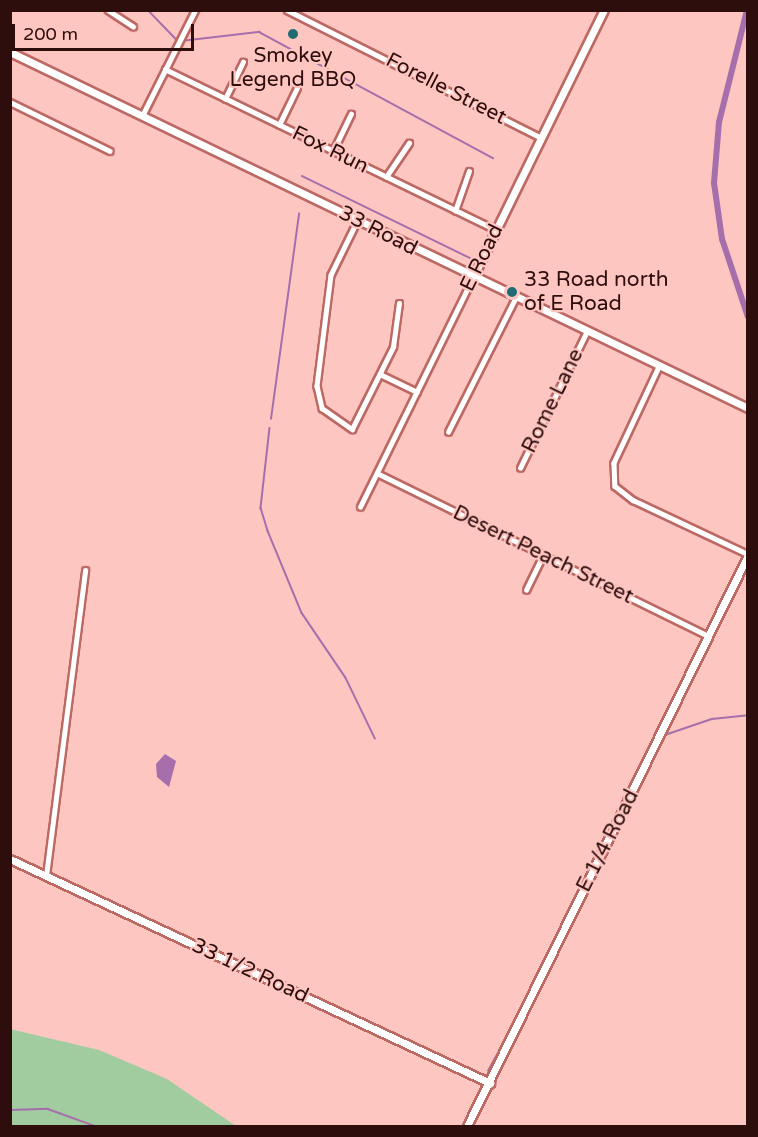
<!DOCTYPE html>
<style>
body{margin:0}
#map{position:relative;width:758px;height:1137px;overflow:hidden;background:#fec6c1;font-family:"Varela Round",sans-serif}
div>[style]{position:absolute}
.green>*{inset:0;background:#a1cca0}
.water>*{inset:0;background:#a66fab}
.stream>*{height:1.5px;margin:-0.75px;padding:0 0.75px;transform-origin:0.75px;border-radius:0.75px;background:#a66fab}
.canal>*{height:6px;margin:-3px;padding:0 3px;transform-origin:3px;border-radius:3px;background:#a66fab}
.roads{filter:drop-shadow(2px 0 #bc6863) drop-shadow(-2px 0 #bc6863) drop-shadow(0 2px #bc6863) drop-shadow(0 -2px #bc6863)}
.street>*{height:4.5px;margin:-2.25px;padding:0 2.25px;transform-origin:2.25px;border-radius:2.25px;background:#fff}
.secondary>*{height:7px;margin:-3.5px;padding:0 3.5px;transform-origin:3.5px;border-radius:3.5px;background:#fff}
.dots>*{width:16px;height:16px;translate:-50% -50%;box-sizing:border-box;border:3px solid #fec6c1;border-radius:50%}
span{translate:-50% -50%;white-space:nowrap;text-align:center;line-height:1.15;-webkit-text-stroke:4.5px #fec6c1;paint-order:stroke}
.poi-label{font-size:21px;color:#2e0d0d}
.left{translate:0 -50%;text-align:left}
.street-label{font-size:21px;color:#2e0d0d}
.frame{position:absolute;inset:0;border:12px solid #2e0d0d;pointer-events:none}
.scale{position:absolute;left:12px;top:24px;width:182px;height:27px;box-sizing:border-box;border:3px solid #2e0d0d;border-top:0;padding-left:8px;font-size:18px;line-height:21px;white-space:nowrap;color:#2e0d0d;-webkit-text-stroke:4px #fec6c1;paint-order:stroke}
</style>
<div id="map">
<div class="green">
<i style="clip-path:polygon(10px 1029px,99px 1050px,167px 1079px,236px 1126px,11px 1126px)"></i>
</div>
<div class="water">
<i style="clip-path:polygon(165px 754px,176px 761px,169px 787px,157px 777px,156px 764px)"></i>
</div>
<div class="stream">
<i style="left:148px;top:10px;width:42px;rotate:46deg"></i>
<i style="left:181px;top:41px;width:79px;rotate:-6.6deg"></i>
<i style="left:259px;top:32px;width:266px;rotate:28.3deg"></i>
<i style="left:302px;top:176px;width:187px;rotate:26deg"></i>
<i style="left:271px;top:419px;width:207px;rotate:-82.2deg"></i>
<i style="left:270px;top:428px;width:81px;rotate:96.4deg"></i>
<i style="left:261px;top:508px;width:24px;rotate:73deg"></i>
<i style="left:268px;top:531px;width:89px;rotate:67.5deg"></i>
<i style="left:302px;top:613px;width:78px;rotate:55.9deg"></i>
<i style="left:346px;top:678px;width:67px;rotate:64.2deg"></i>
<i style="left:662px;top:736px;width:53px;rotate:-18.8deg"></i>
<i style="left:712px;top:719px;width:36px;rotate:-6deg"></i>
<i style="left:488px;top:1071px;width:60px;rotate:-61.3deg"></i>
<i style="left:10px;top:1110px;width:38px;rotate:-2deg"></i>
<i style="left:48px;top:1109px;width:50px;rotate:19.9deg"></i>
</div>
<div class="canal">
<i style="left:747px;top:10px;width:115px;rotate:104deg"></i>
<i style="left:719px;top:122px;width:61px;rotate:94.7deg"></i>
<i style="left:714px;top:183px;width:57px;rotate:81.9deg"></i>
<i style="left:722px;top:239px;width:82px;rotate:71.6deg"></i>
</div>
<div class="roads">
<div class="street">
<i style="left:108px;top:10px;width:30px;rotate:33deg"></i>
<i style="left:287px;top:10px;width:283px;rotate:26.7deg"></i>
<i style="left:165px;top:69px;width:368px;rotate:25.9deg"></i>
<i style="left:225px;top:99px;width:41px;rotate:-64.1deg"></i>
<i style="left:10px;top:102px;width:111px;rotate:26.1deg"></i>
<i style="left:142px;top:116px;width:119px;rotate:-63.4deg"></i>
<i style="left:279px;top:125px;width:41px;rotate:-64.1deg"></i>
<i style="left:333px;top:151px;width:41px;rotate:-64.1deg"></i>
<i style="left:386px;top:177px;width:41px;rotate:-55.9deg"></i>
<i style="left:455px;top:211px;width:42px;rotate:-70.7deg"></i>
<i style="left:358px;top:220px;width:61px;rotate:116.1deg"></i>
<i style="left:331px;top:275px;width:112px;rotate:97.2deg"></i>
<i style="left:317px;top:386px;width:23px;rotate:77deg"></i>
<i style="left:322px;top:408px;width:37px;rotate:35deg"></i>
<i style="left:352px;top:429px;width:92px;rotate:-63.4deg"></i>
<i style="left:393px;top:347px;width:44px;rotate:-82.2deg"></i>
<i style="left:658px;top:369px;width:104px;rotate:115.1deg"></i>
<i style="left:614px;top:463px;width:23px;rotate:88deg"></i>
<i style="left:615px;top:486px;width:23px;rotate:38deg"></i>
<i style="left:633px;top:500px;width:127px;rotate:25.2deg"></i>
<i style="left:380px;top:374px;width:41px;rotate:25.9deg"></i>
<i style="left:448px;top:432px;width:149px;rotate:-63.3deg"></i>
<i style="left:520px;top:468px;width:150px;rotate:-63.9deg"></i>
<i style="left:377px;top:473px;width:369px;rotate:26.2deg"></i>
<i style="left:360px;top:507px;width:254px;rotate:-63.8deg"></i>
<i style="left:526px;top:590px;width:39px;rotate:-64deg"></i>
<i style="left:46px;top:876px;width:308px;rotate:-82.7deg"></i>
</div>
<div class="secondary">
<i style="left:10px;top:52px;width:819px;rotate:25.75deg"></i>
<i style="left:472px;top:279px;width:300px;rotate:-63.9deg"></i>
<i style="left:10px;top:859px;width:530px;rotate:25.02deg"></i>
<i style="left:467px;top:1126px;width:636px;rotate:-63.8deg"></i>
</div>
</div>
<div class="dots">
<i style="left:293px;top:34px;background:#216c73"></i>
<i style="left:512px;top:292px;background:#216c73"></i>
</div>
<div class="poi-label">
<span style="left:293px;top:68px">Smokey<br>Legend BBQ</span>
<span class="left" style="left:524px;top:292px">33 Road north<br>of E Road</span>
</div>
<div class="street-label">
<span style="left:446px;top:89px;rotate:27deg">Forelle Street</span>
<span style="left:330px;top:150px;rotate:26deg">Fox Run</span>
<span style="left:378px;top:231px;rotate:27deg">33 Road</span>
<span style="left:482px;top:258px;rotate:-64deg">E Road</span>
<span style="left:553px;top:401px;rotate:-64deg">Rome Lane</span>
<span style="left:543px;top:555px;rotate:26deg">Desert Peach Street</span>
<span style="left:608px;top:841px;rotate:-63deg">E 1/4 Road</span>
<span style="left:250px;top:971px;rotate:25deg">33 1/2 Road</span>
</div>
<div class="frame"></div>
<div class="scale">200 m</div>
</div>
